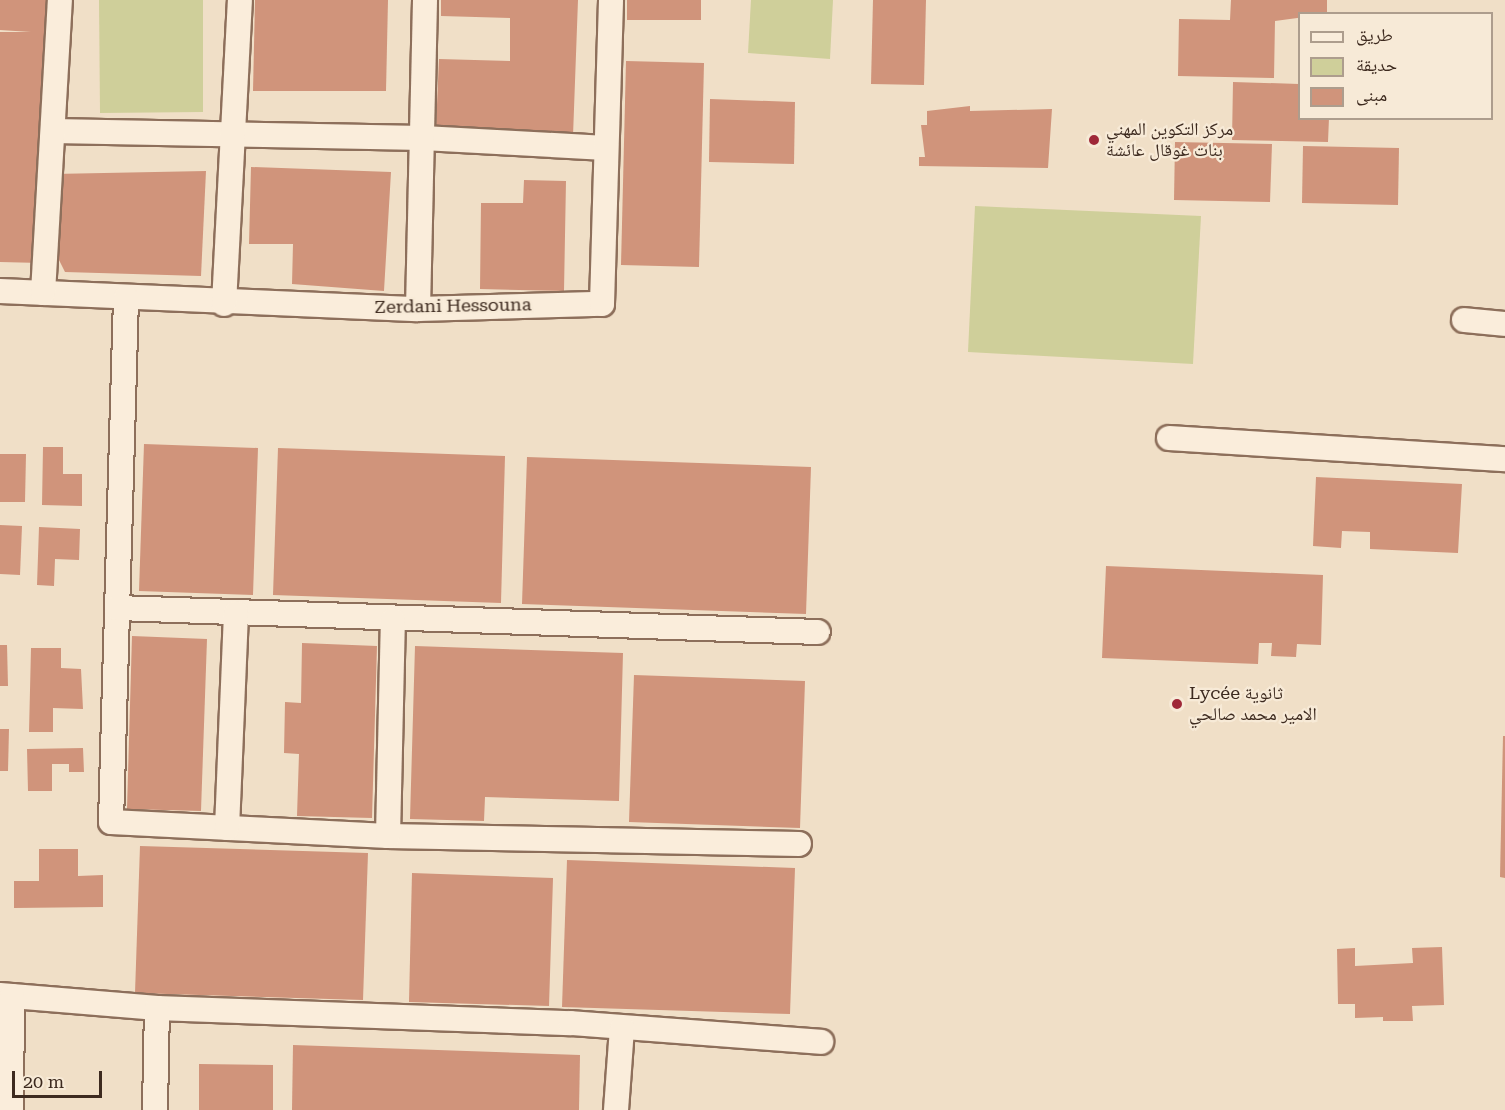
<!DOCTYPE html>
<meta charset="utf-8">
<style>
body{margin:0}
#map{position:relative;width:1505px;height:1110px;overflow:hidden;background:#f0dfc7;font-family:"Roboto Serif","Noto Naskh Arabic",serif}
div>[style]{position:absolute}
.green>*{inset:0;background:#cfcf9a}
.building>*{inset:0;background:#d0947b}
.roads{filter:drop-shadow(2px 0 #8d6f5b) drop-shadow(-2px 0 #8d6f5b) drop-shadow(0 2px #8d6f5b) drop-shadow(0 -2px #8d6f5b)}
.minor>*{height:24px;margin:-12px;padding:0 12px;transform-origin:12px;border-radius:12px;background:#faeddb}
.dots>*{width:16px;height:16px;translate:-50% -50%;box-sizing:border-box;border:3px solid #f7ead7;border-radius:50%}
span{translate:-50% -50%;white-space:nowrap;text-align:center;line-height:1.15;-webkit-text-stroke:4.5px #f7ead7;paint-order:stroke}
.poi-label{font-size:18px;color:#3d2a1f}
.left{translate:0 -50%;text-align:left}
.street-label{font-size:18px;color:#3d2a1f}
.legend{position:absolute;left:1298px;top:12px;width:195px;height:108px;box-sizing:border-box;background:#f7ead7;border:2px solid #ad9d8d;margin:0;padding:8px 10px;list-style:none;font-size:18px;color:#3d2a1f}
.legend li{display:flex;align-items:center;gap:12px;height:30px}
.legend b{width:30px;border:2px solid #ad9d8d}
.scale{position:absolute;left:12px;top:1071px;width:90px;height:27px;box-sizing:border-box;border:3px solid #3d2a1f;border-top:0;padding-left:8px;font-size:18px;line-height:21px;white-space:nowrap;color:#3d2a1f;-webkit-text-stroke:4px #f7ead7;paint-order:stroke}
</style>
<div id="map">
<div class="green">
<i style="clip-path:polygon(99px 0,203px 0,203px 112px,100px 113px)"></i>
<i style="clip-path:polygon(751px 0,833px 0,830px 59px,748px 53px)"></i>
<i style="clip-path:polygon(975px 206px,1201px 216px,1193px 364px,968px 352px)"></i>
</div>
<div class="building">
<i style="clip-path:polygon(0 0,50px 0,41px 263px,0 262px,0 32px,31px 32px,0 30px)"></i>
<i style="clip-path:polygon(255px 0,388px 0,386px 91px,253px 91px)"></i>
<i style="clip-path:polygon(441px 0,578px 0,573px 136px,436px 127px,439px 59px,510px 61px,510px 18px,441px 16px)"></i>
<i style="clip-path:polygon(627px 0,701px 0,701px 20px,627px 20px)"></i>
<i style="clip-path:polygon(873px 0,926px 0,924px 85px,871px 84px)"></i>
<i style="clip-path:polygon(1231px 0,1327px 0,1327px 14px,1275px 21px,1274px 78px,1178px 76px,1179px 19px,1230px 20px)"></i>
<i style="clip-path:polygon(626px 61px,704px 63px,699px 267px,621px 265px)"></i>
<i style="clip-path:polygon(1233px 82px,1299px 84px,1299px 118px,1329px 118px,1328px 142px,1232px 140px)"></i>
<i style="clip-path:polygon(710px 99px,795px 102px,794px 164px,709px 162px)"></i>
<i style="clip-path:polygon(970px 106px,970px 111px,1052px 109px,1048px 168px,919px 166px,919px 157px,925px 157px,921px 125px,927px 125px,927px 111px)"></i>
<i style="clip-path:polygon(1175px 142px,1272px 144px,1270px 202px,1174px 200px)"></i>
<i style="clip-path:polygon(1303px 146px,1399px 148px,1398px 205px,1302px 203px)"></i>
<i style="clip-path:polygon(251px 167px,391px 172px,384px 291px,292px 284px,293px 244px,249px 244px)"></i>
<i style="clip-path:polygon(206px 171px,201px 276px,65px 272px,51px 244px,53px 174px)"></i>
<i style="clip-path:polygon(524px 180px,566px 181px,564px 291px,480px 289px,481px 203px,523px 203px)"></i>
<i style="clip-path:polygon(144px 444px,258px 448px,253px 595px,139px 591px)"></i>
<i style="clip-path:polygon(43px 447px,63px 447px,63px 474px,82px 474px,82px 506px,42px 505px)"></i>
<i style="clip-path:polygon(278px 448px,505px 456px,501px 603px,273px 595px)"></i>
<i style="clip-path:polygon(0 454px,26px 454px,25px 502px,0 502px)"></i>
<i style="clip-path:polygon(527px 457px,811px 467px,806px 614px,522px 604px)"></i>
<i style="clip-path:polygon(1316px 477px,1462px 484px,1458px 553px,1370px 549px,1370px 532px,1342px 531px,1341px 548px,1313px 546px)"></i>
<i style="clip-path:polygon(0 525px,22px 526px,20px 575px,0 574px)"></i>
<i style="clip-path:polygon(39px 527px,80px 529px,79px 560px,55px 559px,54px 586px,37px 585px)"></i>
<i style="clip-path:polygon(1106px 566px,1323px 575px,1321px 645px,1297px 644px,1296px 657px,1271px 656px,1272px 643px,1259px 643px,1258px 664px,1102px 658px)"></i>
<i style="clip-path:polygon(132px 636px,207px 639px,201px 811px,127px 809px)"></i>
<i style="clip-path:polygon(302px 643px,377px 646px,372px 818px,297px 816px,299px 754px,284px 753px,285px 702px,301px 703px)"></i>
<i style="clip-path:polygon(0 645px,7px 645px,8px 686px,0 686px)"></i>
<i style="clip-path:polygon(415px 646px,623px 653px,619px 801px,485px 797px,484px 821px,410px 819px)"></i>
<i style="clip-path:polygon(31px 648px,61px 648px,61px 668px,81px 669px,83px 709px,53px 708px,53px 732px,29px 732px)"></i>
<i style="clip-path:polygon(634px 675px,805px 681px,800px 828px,629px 822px)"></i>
<i style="clip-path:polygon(0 729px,9px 729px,8px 771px,0 771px)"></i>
<i style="clip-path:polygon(1503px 736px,1505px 736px,1505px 878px,1500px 877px)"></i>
<i style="clip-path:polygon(83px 748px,84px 772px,69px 772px,69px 764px,52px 764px,52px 791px,28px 791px,27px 749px)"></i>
<i style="clip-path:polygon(140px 846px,368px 853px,363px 1000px,135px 993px)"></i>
<i style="clip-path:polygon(39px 849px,78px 849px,78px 876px,103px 875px,103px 907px,14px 908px,14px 881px,39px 881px)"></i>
<i style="clip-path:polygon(567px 860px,795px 868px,790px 1014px,562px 1007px)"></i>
<i style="clip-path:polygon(412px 873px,553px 878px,549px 1006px,409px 1002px)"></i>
<i style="clip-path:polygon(1442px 947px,1444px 1005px,1412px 1006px,1413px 1021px,1383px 1021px,1383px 1017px,1355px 1018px,1355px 1004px,1338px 1004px,1337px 949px,1355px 948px,1355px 966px,1413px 963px,1412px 948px)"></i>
<i style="clip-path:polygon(293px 1045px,580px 1055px,579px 1110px,292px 1110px)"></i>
<i style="clip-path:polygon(199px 1064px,273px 1065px,273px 1110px,199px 1110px)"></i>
</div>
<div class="roads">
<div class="minor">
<i style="left:53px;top:131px;width:370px;rotate:1.1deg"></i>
<i style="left:423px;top:138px;width:183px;rotate:3.1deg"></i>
<i style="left:0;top:291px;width:418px;rotate:2.5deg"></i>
<i style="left:418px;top:309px;width:184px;rotate:-1.6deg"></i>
<i style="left:602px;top:304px;width:304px;rotate:-88.3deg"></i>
<i style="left:43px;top:293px;width:293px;rotate:-86.7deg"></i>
<i style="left:126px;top:298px;width:524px;rotate:91.64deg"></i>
<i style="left:111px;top:822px;width:277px;rotate:2.9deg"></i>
<i style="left:388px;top:836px;width:411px;rotate:1.1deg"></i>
<i style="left:224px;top:304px;width:304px;rotate:-87deg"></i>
<i style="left:418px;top:309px;width:309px;rotate:-88.7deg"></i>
<i style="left:1464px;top:320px;width:41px;rotate:5.6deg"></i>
<i style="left:1169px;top:438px;width:337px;rotate:3.6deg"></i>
<i style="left:117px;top:608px;width:701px;rotate:1.96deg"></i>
<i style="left:227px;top:828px;width:215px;rotate:-87.6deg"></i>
<i style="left:388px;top:836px;width:216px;rotate:-88.7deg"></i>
<i style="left:0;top:995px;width:158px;rotate:4.7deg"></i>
<i style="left:157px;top:1008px;width:414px;rotate:2.1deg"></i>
<i style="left:571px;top:1023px;width:251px;rotate:4.3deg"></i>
<i style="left:11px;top:1110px;width:114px;rotate:-89.5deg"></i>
<i style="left:155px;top:1110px;width:102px;rotate:-88.9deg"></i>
<i style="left:616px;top:1110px;width:82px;rotate:-85.8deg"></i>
</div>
</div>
<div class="dots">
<i style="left:1094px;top:140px;background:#9f2838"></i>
<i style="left:1177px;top:704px;background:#9f2838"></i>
</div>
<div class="poi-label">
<span class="left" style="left:1106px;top:140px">مركز التكوين المهني<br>بنات غوقال عائشة</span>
<span class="left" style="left:1189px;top:704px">Lycée ثانوية<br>الامير محمد صالحي</span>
</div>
<div class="street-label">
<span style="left:453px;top:306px;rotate:-1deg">Zerdani Hessouna</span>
</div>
<ul class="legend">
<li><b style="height:8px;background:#faeddb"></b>طريق</li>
<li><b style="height:16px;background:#cfcf9a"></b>حديقة</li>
<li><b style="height:16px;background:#d0947b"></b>مبنى</li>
</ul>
<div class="scale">20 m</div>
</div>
